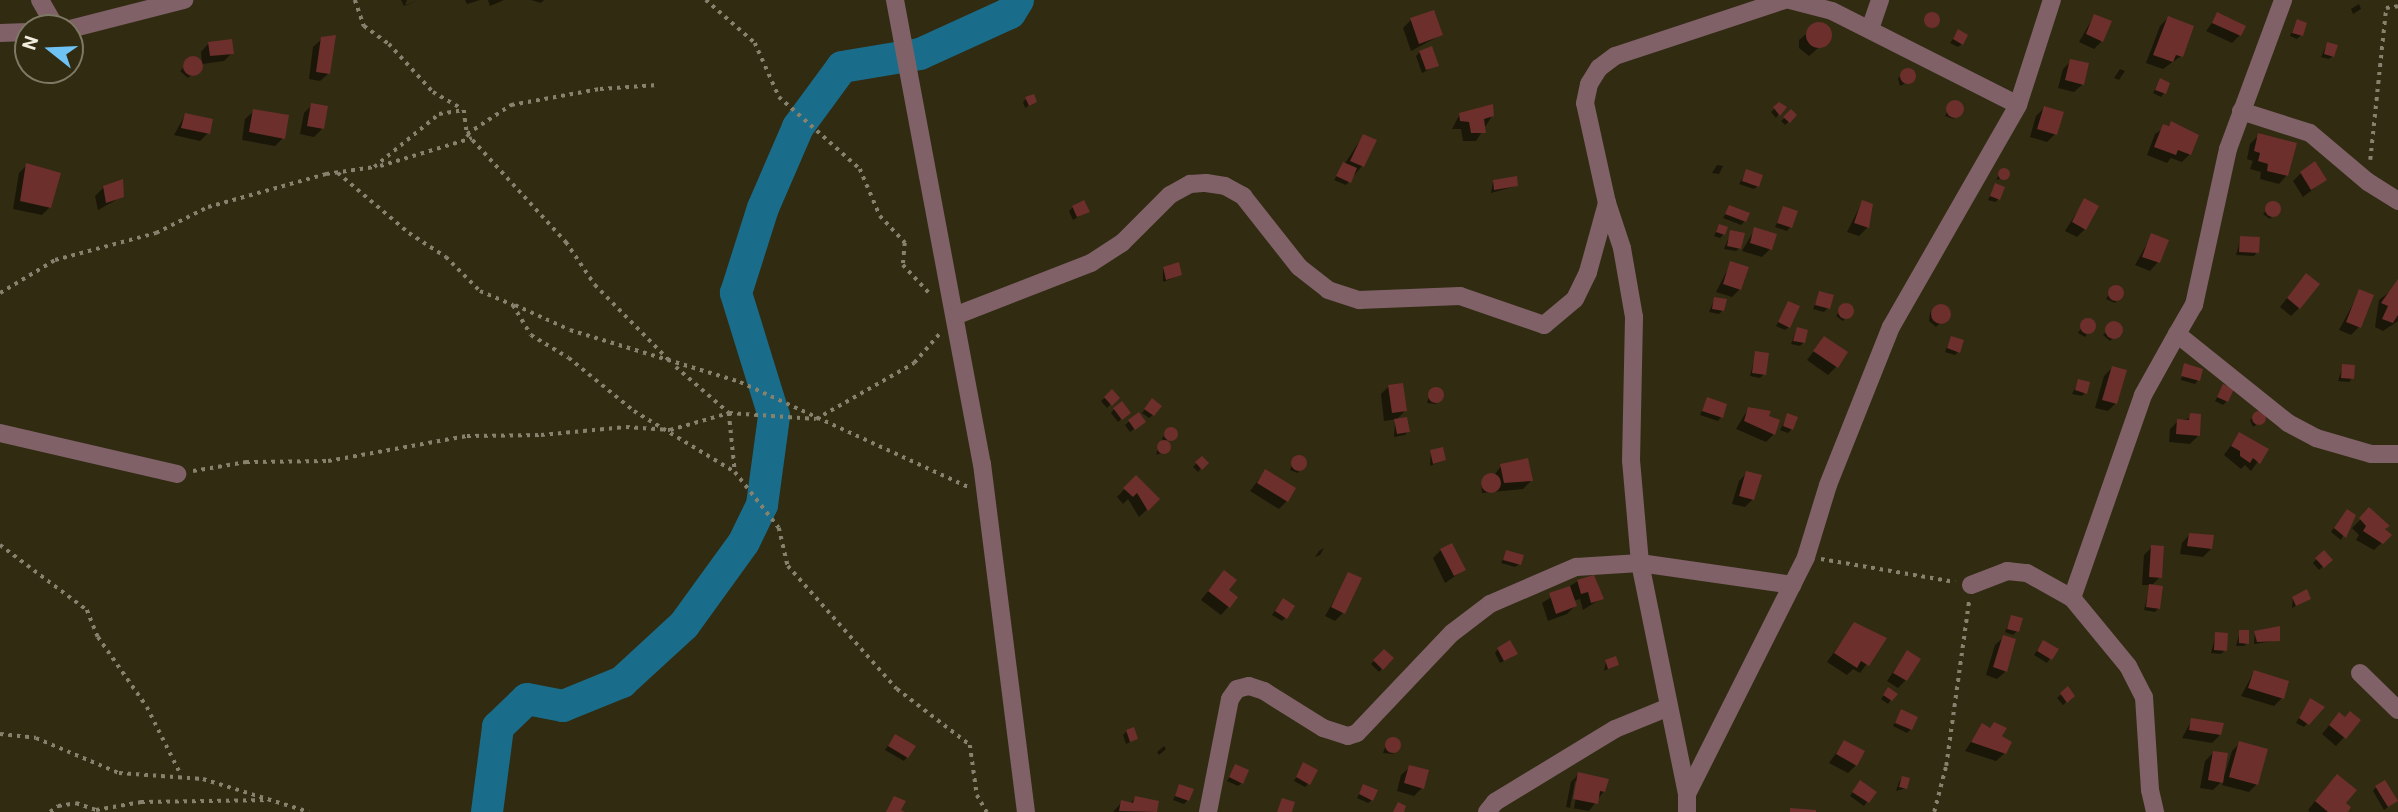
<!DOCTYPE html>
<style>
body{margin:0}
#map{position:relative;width:2398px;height:812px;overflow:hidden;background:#312b12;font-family:Roboto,sans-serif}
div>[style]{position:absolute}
.shadow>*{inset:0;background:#0007}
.river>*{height:32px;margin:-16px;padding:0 16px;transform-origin:16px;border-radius:16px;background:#1a6d8a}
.building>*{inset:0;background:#6c2f2c}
.round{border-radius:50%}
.path>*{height:3.5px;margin-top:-1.75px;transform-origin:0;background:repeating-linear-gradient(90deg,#87826e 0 3.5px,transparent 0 8.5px)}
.minor>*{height:18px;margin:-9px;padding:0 9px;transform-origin:9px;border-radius:9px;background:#7f6167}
span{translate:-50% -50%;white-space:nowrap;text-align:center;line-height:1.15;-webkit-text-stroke:5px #312b12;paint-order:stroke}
.north{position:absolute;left:14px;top:14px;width:70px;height:70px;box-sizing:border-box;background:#312b12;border:2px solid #7e7964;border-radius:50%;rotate:288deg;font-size:19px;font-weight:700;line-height:28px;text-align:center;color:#f1eedf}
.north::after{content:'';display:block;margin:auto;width:24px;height:32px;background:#6fc2f4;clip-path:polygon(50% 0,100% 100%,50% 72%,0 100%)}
</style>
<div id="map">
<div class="shadow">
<i style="clip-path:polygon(401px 0,407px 0,405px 5px,419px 0,404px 6px)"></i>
<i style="clip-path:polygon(465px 0,480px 0,467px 4px)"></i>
<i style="clip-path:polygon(488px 0,504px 0,490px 6px)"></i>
<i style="clip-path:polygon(531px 0,544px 0,541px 3px)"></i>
<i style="clip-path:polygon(2359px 4px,2361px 9px,2353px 14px,2351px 9px)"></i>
<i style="clip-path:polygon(1931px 14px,1937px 18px,1934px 26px,1925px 21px)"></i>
<i style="clip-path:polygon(2218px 15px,2240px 35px,2232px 43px,2206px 31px)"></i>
<i style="clip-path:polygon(2094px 16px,2102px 41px,2094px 49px,2079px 42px)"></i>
<i style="clip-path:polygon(2168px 18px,2181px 56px,2163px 69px,2146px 63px,2160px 26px)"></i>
<i style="clip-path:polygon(1411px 20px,1441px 35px,1411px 51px,1403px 28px)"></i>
<i style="clip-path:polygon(2297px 21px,2301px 35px,2297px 39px,2290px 36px)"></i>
<i style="clip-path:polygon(1821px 22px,1832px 36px,1809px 56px,1799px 48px,1799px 40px)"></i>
<i style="clip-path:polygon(1958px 32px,1962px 44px,1958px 47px,1950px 43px)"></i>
<i style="clip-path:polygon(322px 39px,329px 73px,320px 81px,309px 79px,313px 47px)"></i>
<i style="clip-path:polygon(209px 43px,232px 53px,224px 61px,202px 64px,201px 52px)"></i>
<i style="clip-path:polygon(2327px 44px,2333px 56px,2329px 59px,2321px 57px)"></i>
<i style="clip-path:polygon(1420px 52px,1437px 65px,1422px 73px,1416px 56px)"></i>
<i style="clip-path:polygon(194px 58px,200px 65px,188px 78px,180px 71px)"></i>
<i style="clip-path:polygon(2071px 61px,2083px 84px,2074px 92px,2058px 88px,2063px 69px)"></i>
<i style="clip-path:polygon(2120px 69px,2125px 71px,2119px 80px,2114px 78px)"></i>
<i style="clip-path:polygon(1909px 71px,1912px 80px,1900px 86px,1898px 78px)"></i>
<i style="clip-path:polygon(2160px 80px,2164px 93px,2161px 97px,2153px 93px)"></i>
<i style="clip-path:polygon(1026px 99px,1035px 102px,1025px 108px,1023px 102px)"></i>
<i style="clip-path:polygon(1952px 103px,1961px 107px,1954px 119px,1945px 116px)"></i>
<i style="clip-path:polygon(1780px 104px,1785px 107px,1776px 118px,1771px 112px)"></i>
<i style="clip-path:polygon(312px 105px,322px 129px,314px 137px,300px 134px,304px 113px)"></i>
<i style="clip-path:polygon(2044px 108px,2055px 134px,2047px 142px,2030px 137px,2036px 116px)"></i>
<i style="clip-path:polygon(254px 111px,283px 138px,275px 146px,242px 140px,245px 119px)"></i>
<i style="clip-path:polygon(1791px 112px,1795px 115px,1785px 125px,1781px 121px)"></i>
<i style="clip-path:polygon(1460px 114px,1492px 116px,1476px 141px,1463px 141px,1461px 129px,1452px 129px)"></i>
<i style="clip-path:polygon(185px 115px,208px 133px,200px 141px,174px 135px)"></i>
<i style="clip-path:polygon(2172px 123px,2197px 135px,2190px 154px,2182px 162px,2171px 158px,2167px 163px,2147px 155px,2155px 134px)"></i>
<i style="clip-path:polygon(2259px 135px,2287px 175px,2279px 184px,2260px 179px,2261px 172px,2250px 169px,2253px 161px,2247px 159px,2250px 144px)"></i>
<i style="clip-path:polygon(1363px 136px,1362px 166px,1346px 185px,1334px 180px)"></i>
<i style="clip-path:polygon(27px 165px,50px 207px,42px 215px,13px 209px,19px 173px)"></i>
<i style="clip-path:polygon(1717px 165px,1723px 166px,1719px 174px,1712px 173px)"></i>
<i style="clip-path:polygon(1747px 171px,1758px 186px,1754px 189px,1739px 184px)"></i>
<i style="clip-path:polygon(2001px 171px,2007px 173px,2006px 177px,1996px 180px)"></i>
<i style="clip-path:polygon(2301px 173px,2325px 180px,2303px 197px,2293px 181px)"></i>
<i style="clip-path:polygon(1493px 182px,1516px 186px,1491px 193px)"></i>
<i style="clip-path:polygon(1995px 186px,1999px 199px,1995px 202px,1988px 200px)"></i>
<i style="clip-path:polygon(104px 187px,123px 196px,98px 210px,95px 196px)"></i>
<i style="clip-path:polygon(2085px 200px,2085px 229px,2077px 237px,2065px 231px)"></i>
<i style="clip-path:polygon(1862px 202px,1871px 205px,1867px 228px,1859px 236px,1847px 232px)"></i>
<i style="clip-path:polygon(2273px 204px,2278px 209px,2270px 219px,2263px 214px)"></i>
<i style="clip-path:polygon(1073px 207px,1087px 211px,1073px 220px,1069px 211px)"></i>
<i style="clip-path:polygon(1730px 207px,1745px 221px,1741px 225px,1723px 218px)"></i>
<i style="clip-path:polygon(1784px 208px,1790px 227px,1787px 231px,1775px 227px)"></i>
<i style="clip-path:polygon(1719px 226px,1724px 234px,1720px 238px,1714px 236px)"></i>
<i style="clip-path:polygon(1755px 229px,1770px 249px,1762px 257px,1742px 251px)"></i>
<i style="clip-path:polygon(1731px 232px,1740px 248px,1736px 251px,1724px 249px)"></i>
<i style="clip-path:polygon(2152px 235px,2158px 262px,2150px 271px,2135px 265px)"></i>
<i style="clip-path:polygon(2241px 238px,2257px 252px,2254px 256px,2236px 255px)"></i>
<i style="clip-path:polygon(1731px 263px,1740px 289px,1732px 297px,1716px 292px)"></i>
<i style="clip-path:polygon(1163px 268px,1180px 275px,1163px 282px)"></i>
<i style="clip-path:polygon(2298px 284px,2299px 308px,2291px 316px,2280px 307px)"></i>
<i style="clip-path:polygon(2398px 285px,2398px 321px,2383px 331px,2375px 327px,2379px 300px)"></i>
<i style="clip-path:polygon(2114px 287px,2122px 292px,2115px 303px,2106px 299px)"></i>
<i style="clip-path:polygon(2360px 291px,2359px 327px,2351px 335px,2339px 330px)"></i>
<i style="clip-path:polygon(1820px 293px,1828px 308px,1824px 312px,1813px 309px)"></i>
<i style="clip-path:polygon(1715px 298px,1722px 311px,1719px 314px,1709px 312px)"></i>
<i style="clip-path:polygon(1788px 303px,1789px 327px,1785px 330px,1776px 326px)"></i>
<i style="clip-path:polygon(1845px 305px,1852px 311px,1843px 321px,1836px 316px)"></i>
<i style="clip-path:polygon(1939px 306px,1949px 314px,1936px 327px,1929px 321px,1930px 313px)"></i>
<i style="clip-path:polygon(2087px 320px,2093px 324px,2085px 337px,2078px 333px)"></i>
<i style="clip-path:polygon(2115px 324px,2121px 329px,2110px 341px,2103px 335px)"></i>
<i style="clip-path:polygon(1797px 329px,1803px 343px,1800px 346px,1791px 344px)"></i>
<i style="clip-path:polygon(1824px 338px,1836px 367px,1828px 375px,1807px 360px)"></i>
<i style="clip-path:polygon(1951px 338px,1958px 352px,1955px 355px,1945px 352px)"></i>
<i style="clip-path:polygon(1756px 353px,1764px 374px,1760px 378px,1750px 376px)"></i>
<i style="clip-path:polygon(2185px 365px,2198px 380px,2195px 384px,2181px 380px)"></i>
<i style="clip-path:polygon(2343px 366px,2352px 378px,2349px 382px,2338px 381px)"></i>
<i style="clip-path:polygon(2112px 368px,2116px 403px,2108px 411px,2095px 408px,2104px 376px)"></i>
<i style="clip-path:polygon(2079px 381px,2085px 393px,2082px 396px,2072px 394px)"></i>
<i style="clip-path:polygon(1389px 386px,1405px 411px,1397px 419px,1384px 421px,1381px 394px)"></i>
<i style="clip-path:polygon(2224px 386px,2227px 401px,2223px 405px,2215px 401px)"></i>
<i style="clip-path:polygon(1431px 391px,1440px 391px,1436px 404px,1427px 403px)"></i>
<i style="clip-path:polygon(1112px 392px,1117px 398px,1107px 408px,1101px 401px)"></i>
<i style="clip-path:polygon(1707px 399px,1721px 417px,1718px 421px,1700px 415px)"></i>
<i style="clip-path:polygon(1149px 404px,1153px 415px,1149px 418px,1142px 413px)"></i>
<i style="clip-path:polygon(1114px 409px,1125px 416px,1118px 422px,1111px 413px)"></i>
<i style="clip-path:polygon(1748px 409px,1767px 417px,1774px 434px,1766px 442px,1736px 429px)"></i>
<i style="clip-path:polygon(2259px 413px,2264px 419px,2253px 427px,2250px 420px)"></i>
<i style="clip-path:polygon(1138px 414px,1140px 425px,1130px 432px,1125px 425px)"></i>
<i style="clip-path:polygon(1788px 415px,1792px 429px,1788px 433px,1780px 430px)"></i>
<i style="clip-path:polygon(2199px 416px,2198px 436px,2190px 444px,2169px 442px,2170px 429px,2178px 421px)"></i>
<i style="clip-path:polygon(1395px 421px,1408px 431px,1405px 435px,1394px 437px)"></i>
<i style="clip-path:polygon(1172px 429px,1175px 435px,1164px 442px,1162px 438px)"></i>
<i style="clip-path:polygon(2239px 434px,2266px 450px,2251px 471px,2245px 465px,2241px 469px,2224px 455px)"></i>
<i style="clip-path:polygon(1159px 445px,1167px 445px,1167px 451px,1156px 455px)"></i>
<i style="clip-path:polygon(1431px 451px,1444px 460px,1430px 466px)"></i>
<i style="clip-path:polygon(1202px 458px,1206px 463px,1198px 472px,1193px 467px)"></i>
<i style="clip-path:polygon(1295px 459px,1304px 460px,1298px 473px,1290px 470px)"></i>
<i style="clip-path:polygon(1501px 466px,1531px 481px,1523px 489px,1482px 493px,1481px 482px,1493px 477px)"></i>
<i style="clip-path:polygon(1265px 471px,1287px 501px,1279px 509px,1250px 491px)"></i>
<i style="clip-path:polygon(1747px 473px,1753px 499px,1745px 507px,1732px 504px,1739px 481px)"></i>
<i style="clip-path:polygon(1136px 477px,1158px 499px,1139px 517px,1128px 499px,1123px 504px,1117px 497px)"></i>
<i style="clip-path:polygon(2370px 510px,2390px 535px,2374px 550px,2356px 540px,2359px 535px,2352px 528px)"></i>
<i style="clip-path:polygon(2344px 515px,2353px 515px,2341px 540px,2331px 532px)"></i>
<i style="clip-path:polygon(2190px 534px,2211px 549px,2203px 557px,2180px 554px,2182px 543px)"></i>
<i style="clip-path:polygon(2152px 547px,2160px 577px,2151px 586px,2159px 608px,2155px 612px,2144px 610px,2150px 585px,2142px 585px,2144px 555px)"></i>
<i style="clip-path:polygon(1324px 548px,1320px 555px,1315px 557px,1319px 551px)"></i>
<i style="clip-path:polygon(1441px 550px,1464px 570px,1445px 583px,1433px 558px)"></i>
<i style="clip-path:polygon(1507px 552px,1519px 564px,1515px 567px,1501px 563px)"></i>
<i style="clip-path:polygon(2323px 552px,2330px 560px,2319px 570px,2313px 563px)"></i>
<i style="clip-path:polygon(1349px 574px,1343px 613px,1335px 621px,1325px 616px)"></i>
<i style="clip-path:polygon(1216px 581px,1236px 598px,1221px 615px,1201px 600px)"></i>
<i style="clip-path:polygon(1578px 581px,1602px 598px,1583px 610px,1580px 599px,1573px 601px,1575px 606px,1567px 614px,1548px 621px,1542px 603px)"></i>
<i style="clip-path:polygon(2293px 598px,2309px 598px,2292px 608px)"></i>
<i style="clip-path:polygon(1280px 604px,1285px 618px,1282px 621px,1272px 615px)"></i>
<i style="clip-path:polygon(2012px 617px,2017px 631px,2013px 635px,2005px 632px)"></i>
<i style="clip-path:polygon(1854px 624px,1885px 639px,1860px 673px,1853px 669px,1847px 675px,1827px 662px)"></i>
<i style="clip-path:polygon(2240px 632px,2247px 643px,2244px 646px,2236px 646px)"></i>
<i style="clip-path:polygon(2255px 632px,2279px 640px,2254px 644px)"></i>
<i style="clip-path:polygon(2216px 634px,2225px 650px,2221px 654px,2211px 653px)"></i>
<i style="clip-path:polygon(2004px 637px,2006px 671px,1997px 679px,1986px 675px,1995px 645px)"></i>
<i style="clip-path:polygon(2040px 646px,2056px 649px,2047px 663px,2034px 655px)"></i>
<i style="clip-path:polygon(1498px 649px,1512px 657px,1500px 663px,1495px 653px)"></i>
<i style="clip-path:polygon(1384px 651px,1392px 658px,1379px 672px,1371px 664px)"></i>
<i style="clip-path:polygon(1907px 652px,1906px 680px,1898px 688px,1887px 681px)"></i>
<i style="clip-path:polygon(1606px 662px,1617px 664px,1604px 671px)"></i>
<i style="clip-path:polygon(2254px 672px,2282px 698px,2274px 706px,2241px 696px)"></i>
<i style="clip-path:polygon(2068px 689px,2073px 696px,2063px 705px,2057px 698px)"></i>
<i style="clip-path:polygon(1885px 693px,1891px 700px,1888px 704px,1881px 699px)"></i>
<i style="clip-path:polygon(2307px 704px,2322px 707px,2304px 727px,2296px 723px)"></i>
<i style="clip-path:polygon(1902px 711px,1911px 729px,1907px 733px,1893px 726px)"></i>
<i style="clip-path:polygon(2345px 719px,2359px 721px,2336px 746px,2322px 734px,2331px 723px)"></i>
<i style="clip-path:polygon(2192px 720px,2220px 735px,2212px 743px,2182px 738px)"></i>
<i style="clip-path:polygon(1982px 725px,2005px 753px,1996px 761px,1965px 751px)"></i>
<i style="clip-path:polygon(1127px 731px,1136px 739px,1126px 744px,1123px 735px)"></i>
<i style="clip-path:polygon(895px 736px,907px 757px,904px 761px,885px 750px)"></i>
<i style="clip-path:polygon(1388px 740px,1398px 742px,1393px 754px,1383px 753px)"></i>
<i style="clip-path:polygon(1844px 742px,1856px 765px,1848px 773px,1829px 763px)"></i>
<i style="clip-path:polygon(2240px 743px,2257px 784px,2249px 792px,2222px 785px,2224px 779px,2213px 790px,2200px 788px,2205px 761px,2214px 752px,2225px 774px,2232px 751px)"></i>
<i style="clip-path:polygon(1164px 746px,1166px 749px,1159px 755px,1157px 752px)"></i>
<i style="clip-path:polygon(1304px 764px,1309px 783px,1305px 787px,1294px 781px)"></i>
<i style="clip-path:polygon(1236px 766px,1242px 783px,1238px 786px,1227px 781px)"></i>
<i style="clip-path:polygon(1410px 767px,1422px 788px,1414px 796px,1397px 791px,1401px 775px)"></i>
<i style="clip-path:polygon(evenodd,1579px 774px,1604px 791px,1589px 811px,1566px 807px,1571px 782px,1579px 774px,1575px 781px,1579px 781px,1574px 808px,1570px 808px,1575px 781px)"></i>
<i style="clip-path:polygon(1902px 778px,1906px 788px,1896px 791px,1899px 782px)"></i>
<i style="clip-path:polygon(2329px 784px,2345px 812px,2310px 812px,2308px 810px)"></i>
<i style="clip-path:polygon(1180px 786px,1188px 800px,1184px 804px,1173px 800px)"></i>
<i style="clip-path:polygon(1364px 786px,1372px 800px,1368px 803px,1357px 798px)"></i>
<i style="clip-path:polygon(1857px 786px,1874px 792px,1864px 806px,1850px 796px)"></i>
<i style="clip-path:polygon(2376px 787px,2396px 801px,2384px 810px,2373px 791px)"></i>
<i style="clip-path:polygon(1135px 798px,1157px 803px,1155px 812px,1113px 812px,1122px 802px,1130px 804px)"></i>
</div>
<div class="river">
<i style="left:487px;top:812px;width:86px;rotate:-82.6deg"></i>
<i style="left:498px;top:727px;width:40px;rotate:-44deg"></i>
<i style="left:527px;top:699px;width:37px;rotate:11deg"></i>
<i style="left:563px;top:706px;width:64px;rotate:-22.1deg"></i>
<i style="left:622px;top:682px;width:84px;rotate:-42.6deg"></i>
<i style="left:684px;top:625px;width:102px;rotate:-54.1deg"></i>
<i style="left:744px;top:542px;width:41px;rotate:-64.1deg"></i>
<i style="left:762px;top:505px;width:90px;rotate:-82.3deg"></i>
<i style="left:774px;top:416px;width:129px;rotate:-107.2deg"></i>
<i style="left:736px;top:293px;width:89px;rotate:-72.4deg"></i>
<i style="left:763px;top:208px;width:88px;rotate:-66.6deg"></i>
<i style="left:798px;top:127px;width:74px;rotate:-53.7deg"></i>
<i style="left:842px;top:67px;width:79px;rotate:-9.5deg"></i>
<i style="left:920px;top:54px;width:99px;rotate:-24.5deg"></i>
<i style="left:1010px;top:13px;width:15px;rotate:-58deg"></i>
</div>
<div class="building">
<i style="clip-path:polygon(1434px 10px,1443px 35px,1419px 44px,1410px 18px)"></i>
<i class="round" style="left:1924px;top:12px;width:16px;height:16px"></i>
<i style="clip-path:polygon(2217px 12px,2246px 26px,2241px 36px,2212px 23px)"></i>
<i style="clip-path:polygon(2094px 14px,2112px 21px,2103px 42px,2086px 34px)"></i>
<i style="clip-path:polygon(2168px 16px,2194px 26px,2183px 57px,2176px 55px,2173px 62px,2153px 55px)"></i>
<i style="clip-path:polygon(2297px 19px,2307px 23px,2303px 36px,2292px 33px)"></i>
<i class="round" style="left:1806px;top:22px;width:26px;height:26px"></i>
<i style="clip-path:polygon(1958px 29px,1968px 35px,1963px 45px,1953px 39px)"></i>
<i style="clip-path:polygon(336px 35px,330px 74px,316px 72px,321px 37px)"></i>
<i style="clip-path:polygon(232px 39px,234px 54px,210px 56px,208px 42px)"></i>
<i style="clip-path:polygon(2327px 42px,2338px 45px,2334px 57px,2324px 54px)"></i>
<i style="clip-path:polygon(1432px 46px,1439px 66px,1426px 70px,1419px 51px)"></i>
<i class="round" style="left:183px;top:56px;width:20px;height:20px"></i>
<i style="clip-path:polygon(2070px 59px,2089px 63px,2084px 85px,2065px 80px)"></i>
<i class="round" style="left:1900px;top:68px;width:16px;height:16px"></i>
<i style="clip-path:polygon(2160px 78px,2170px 83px,2166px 94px,2155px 90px)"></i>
<i style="clip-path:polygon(1034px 94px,1037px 102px,1029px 106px,1025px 97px)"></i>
<i class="round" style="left:1946px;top:100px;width:18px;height:18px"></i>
<i style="clip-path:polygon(1779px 102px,1787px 107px,1780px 116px,1773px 107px)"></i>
<i style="clip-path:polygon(311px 103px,328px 106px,324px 129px,307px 126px)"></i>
<i style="clip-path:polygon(1493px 104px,1494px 116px,1484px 119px,1486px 133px,1471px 133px,1469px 122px,1460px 121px,1459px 113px)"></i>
<i style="clip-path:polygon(2044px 106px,2064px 112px,2057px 135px,2037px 129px)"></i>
<i style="clip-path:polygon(253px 109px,289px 115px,285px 139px,249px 132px)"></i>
<i style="clip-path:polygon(1791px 109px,1797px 115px,1790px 123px,1783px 117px)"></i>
<i style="clip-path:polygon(185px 113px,213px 119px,210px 134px,181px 128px)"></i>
<i style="clip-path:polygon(2171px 121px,2199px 135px,2191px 155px,2178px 150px,2176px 155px,2154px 147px,2163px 124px,2169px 126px)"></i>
<i style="clip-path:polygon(2258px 133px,2297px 143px,2288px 176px,2267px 171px,2268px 164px,2258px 161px,2260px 153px,2254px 151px)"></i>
<i style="clip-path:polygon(1363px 134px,1377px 140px,1364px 167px,1350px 161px)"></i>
<i style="clip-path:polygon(2315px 161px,2327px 180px,2311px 190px,2300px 172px)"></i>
<i style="clip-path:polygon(1343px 162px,1357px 168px,1351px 183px,1336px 176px)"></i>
<i style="clip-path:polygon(26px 163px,61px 173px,51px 208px,20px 201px)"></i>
<i class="round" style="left:1998px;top:168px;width:12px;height:12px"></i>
<i style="clip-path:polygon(1746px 169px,1763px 175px,1759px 187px,1742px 181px)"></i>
<i style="clip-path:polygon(1517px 176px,1518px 186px,1494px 190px,1493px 180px)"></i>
<i style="clip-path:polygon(123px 179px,124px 197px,106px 203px,103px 186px)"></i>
<i style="clip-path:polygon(1995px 183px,2005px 187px,2000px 200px,1990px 196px)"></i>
<i style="clip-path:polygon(2084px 198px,2099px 206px,2086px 230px,2072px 222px)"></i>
<i style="clip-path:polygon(1084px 200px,1090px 212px,1077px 217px,1072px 206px)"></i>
<i style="clip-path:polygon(1862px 200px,1873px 204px,1869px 228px,1854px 223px)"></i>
<i class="round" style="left:2265px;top:201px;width:16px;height:16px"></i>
<i style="clip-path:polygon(1729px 205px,1750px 213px,1746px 222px,1725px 214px)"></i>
<i style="clip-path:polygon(1783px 206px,1798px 211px,1792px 228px,1777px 223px)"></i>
<i style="clip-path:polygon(1719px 224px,1728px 227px,1725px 235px,1716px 232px)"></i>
<i style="clip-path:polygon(1754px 227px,1777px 234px,1772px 250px,1750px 243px)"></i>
<i style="clip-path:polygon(1730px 230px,1745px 233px,1741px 249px,1727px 246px)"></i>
<i style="clip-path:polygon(2151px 233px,2169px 240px,2160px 263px,2142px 257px)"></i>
<i style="clip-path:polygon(2240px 236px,2260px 237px,2259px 253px,2239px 252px)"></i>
<i style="clip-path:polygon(1730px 261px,1749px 267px,1741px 290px,1723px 284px)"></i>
<i style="clip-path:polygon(1179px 262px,1182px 275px,1166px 280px,1163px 267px)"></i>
<i style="clip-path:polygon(2306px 273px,2320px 284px,2300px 309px,2287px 298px)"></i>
<i style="clip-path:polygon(2398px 279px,2398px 315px,2393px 323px,2382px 319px,2388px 306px,2381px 303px)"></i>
<i class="round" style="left:2108px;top:285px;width:16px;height:16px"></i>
<i style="clip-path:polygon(2359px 289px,2374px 295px,2361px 328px,2346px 322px)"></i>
<i style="clip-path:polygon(1819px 291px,1834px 295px,1830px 309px,1815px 305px)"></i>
<i style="clip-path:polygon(1714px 297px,1727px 299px,1724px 311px,1712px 309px)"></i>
<i style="clip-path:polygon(1788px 301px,1800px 306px,1790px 328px,1778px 322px)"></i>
<i class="round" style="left:1838px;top:303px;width:16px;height:16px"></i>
<i class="round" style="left:1931px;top:304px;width:20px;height:20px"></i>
<i class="round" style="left:2080px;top:318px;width:16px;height:16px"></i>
<i class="round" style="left:2105px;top:321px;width:18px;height:18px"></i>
<i style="clip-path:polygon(1797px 327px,1808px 330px,1805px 343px,1793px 341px)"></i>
<i style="clip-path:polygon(1824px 336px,1848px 352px,1838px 368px,1813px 351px)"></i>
<i style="clip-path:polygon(1951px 336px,1964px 340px,1960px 353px,1947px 348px)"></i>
<i style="clip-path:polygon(1755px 351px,1769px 353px,1766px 375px,1752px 373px)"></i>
<i style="clip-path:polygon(2184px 363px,2203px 369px,2200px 381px,2181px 376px)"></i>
<i style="clip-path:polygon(2342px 364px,2355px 365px,2354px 379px,2341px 378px)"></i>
<i style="clip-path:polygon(2112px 366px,2127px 370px,2117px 404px,2102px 400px)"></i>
<i style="clip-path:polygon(2078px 379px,2090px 382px,2087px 394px,2075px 390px)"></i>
<i style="clip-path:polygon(1403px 383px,1407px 411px,1392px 413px,1388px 385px)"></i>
<i style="clip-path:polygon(2223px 384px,2234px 389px,2228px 402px,2217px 397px)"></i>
<i class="round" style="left:1428px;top:387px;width:16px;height:16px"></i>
<i style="clip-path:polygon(1112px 389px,1120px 398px,1112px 406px,1104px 397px)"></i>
<i style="clip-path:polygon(1707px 397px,1727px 404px,1723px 418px,1702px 411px)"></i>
<i style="clip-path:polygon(1152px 398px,1162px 406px,1154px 416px,1144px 409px)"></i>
<i style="clip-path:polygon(1122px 401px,1131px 413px,1122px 420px,1113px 408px)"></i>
<i style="clip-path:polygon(1748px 407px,1771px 411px,1769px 416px,1780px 420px,1775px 435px,1744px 421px)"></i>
<i class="round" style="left:2252px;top:411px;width:14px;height:14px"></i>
<i style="clip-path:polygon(1139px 412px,1146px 422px,1135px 430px,1128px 420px)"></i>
<i style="clip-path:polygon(1787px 413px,1798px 417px,1793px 430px,1783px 426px)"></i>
<i style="clip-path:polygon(2190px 413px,2201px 414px,2200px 436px,2176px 434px,2177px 419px,2189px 420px)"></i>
<i style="clip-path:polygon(1407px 417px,1410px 432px,1397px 434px,1394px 419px)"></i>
<i class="round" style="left:1164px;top:427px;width:14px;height:14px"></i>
<i style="clip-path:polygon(2239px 432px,2269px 449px,2260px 464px,2253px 458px,2250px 463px,2240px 456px,2240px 451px,2231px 446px)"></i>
<i class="round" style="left:1157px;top:440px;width:14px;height:14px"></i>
<i style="clip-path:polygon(1443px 447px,1446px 460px,1433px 464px,1430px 450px)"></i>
<i class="round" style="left:1291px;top:455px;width:16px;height:16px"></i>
<i style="clip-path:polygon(1202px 456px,1209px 463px,1202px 470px,1195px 462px)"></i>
<i style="clip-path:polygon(1528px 458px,1533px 481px,1504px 483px,1500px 464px)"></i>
<i style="clip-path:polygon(1265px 469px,1296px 488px,1288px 502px,1257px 483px)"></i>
<i style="clip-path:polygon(1746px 471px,1762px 475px,1754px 500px,1739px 496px)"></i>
<i class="round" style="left:1481px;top:473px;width:20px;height:20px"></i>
<i style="clip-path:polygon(1136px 475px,1160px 499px,1148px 511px,1137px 493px,1133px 497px,1123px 488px)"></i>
<i style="clip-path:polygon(2369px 507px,2390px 526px,2385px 529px,2392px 535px,2383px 544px,2363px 531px,2366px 526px,2359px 518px)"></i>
<i style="clip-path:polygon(2347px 509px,2356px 515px,2346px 538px,2334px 528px)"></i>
<i style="clip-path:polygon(2189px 533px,2214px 535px,2212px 549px,2187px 546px)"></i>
<i style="clip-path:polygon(1452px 543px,1466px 570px,1454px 576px,1440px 549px)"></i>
<i style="clip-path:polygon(2151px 545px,2164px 546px,2162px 578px,2149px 577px)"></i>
<i style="clip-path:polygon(1506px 550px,1524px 555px,1521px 565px,1503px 560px)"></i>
<i style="clip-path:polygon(2324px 550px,2333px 560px,2324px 568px,2315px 558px)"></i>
<i style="clip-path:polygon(1224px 570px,1237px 580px,1229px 590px,1238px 597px,1230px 608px,1208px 591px)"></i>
<i style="clip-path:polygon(1348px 572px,1362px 578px,1345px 614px,1331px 607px)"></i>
<i style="clip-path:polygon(1594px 575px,1604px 599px,1591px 603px,1588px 592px,1581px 594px,1577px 580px)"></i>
<i style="clip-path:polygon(2149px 584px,2163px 586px,2160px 609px,2146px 607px)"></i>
<i style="clip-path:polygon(1570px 586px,1577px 606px,1556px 614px,1549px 593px)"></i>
<i style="clip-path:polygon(2307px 589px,2311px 599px,2296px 606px,2292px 597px)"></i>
<i style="clip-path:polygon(1283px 598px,1295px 606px,1287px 619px,1275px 611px)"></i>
<i style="clip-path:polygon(2011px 615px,2023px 618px,2019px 632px,2007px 629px)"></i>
<i style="clip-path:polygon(1854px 622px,1887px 638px,1869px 666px,1861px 661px,1857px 668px,1834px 653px)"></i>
<i style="clip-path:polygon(2280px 626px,2280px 641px,2257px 642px,2254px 631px)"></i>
<i style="clip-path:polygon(2239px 630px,2249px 630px,2249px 644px,2239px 643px)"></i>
<i style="clip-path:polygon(2215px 632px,2228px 633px,2227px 651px,2214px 650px)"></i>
<i style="clip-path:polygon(2003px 635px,2016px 639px,2007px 672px,1993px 667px)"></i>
<i style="clip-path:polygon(1510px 640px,1518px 654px,1504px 661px,1497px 648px)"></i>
<i style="clip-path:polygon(2043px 640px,2059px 649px,2052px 660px,2037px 651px)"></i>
<i style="clip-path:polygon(1384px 649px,1394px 658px,1383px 670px,1373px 660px)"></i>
<i style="clip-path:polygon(1907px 650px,1921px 659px,1907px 681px,1893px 673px)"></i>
<i style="clip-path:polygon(1616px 656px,1619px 665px,1608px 669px,1605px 660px)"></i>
<i style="clip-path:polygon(2254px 670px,2289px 681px,2284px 699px,2248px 688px)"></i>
<i style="clip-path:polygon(2068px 686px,2075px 696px,2067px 703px,2060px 693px)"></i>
<i style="clip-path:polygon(1888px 687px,1898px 694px,1892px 701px,1883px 695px)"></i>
<i style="clip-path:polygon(2310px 698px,2325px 707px,2309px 725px,2299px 718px)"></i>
<i style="clip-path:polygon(1901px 709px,1918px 717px,1912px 730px,1895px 723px)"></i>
<i style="clip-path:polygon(2350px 711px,2361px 720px,2346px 739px,2329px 725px,2339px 712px,2345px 717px)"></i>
<i style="clip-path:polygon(2191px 718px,2224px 723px,2221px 735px,2189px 730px)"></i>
<i style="clip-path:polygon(1994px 722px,2007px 728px,2002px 736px,2012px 742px,2006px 754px,1971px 742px,1982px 723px,1990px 728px)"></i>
<i style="clip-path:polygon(1134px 727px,1138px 739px,1130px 742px,1126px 730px)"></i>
<i style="clip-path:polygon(895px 734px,916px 746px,908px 758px,888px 746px)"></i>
<i class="round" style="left:1385px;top:737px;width:16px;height:16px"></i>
<i style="clip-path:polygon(1844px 740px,1865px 751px,1857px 766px,1836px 754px)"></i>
<i style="clip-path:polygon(2239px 741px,2268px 749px,2258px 785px,2229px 777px)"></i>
<i style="clip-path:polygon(2213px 751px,2228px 753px,2223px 783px,2208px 780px)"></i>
<i style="clip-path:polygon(1303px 762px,1318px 770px,1310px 785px,1296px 777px)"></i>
<i style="clip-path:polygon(1235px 764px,1249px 770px,1243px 784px,1229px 777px)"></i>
<i style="clip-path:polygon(1409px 765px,1429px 770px,1424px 789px,1404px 783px)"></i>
<i style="clip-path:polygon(1578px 772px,1609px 779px,1605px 792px,1600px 791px,1598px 804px,1573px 799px)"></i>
<i style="clip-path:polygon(2337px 774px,2357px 790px,2346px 803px,2351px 807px,2348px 812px,2328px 812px,2315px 801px)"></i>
<i style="clip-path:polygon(1902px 776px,1910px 778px,1907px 789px,1899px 787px)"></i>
<i style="clip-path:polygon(1860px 780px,1877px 792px,1869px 803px,1852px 792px)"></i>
<i style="clip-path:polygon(2385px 780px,2398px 801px,2388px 807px,2375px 786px)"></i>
<i style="clip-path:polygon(1179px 784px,1194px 789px,1189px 801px,1175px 796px)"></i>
<i style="clip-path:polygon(1363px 784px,1378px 790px,1373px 801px,1359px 794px)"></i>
<i style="clip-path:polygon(894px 796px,906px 801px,901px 810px,905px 812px,886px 812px)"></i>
<i style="clip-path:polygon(1135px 796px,1159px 801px,1157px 812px,1119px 811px,1121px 800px,1133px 803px)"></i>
<i style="clip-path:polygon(1282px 798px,1295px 802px,1292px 812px,1277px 812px)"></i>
<i style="clip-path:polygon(1398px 802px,1406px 806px,1404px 812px,1393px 812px)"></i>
<i style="clip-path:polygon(1790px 808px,1816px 810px,1816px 812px,1790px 812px)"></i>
</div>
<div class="path">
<i style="left:355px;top:0;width:28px;rotate:71deg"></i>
<i style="left:364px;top:26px;width:31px;rotate:36deg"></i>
<i style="left:389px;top:44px;width:65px;rotate:47.5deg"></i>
<i style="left:433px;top:92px;width:34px;rotate:30deg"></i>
<i style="left:706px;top:0;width:65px;rotate:41.3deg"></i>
<i style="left:755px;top:43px;width:59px;rotate:66deg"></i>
<i style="left:779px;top:97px;width:108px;rotate:41.6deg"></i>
<i style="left:860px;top:169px;width:51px;rotate:66.9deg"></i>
<i style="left:880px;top:216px;width:37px;rotate:47deg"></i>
<i style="left:905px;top:243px;width:22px;rotate:95deg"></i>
<i style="left:903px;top:265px;width:42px;rotate:46.9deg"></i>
<i style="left:464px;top:110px;width:24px;rotate:83deg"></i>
<i style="left:467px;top:134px;width:147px;rotate:47.5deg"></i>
<i style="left:566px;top:242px;width:52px;rotate:56deg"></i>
<i style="left:595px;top:285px;width:108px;rotate:45.4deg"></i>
<i style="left:467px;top:134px;width:53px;rotate:-33.4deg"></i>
<i style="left:511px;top:105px;width:90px;rotate:-10.2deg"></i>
<i style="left:600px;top:89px;width:58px;rotate:-3.9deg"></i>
<i style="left:2370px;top:160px;width:153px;rotate:-84deg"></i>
<i style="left:2386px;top:8px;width:12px;rotate:-9deg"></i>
<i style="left:380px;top:166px;width:96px;rotate:-16.9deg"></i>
<i style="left:338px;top:173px;width:93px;rotate:40.2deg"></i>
<i style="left:409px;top:233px;width:44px;rotate:33deg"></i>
<i style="left:446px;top:257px;width:48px;rotate:45deg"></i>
<i style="left:480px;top:291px;width:36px;rotate:23deg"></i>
<i style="left:513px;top:305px;width:35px;rotate:59deg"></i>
<i style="left:531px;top:335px;width:44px;rotate:31.2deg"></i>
<i style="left:569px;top:358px;width:84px;rotate:39.2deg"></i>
<i style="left:634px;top:411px;width:118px;rotate:31.1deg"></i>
<i style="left:735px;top:472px;width:71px;rotate:51.8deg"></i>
<i style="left:779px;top:528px;width:39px;rotate:77deg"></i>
<i style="left:788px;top:566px;width:164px;rotate:48.5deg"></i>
<i style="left:897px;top:689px;width:92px;rotate:37.5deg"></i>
<i style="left:970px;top:745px;width:50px;rotate:82deg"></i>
<i style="left:977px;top:795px;width:20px;rotate:60deg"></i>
<i style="left:0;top:293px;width:64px;rotate:-31deg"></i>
<i style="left:55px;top:260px;width:105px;rotate:-15deg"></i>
<i style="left:156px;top:233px;width:58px;rotate:-26.6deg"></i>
<i style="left:208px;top:207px;width:123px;rotate:-15.6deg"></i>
<i style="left:326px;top:174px;width:49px;rotate:-8.3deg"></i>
<i style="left:374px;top:167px;width:84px;rotate:-39.2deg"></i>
<i style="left:439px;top:114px;width:25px;rotate:-9deg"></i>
<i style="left:515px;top:305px;width:60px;rotate:24.4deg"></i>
<i style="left:570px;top:330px;width:178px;rotate:17deg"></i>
<i style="left:740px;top:382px;width:251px;rotate:24.7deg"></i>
<i style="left:676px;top:367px;width:70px;rotate:41deg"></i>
<i style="left:729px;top:413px;width:59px;rotate:84.2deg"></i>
<i style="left:193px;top:471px;width:54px;rotate:-9.6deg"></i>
<i style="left:246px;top:462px;width:82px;rotate:-0.7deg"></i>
<i style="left:328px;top:461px;width:141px;rotate:-10.2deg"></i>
<i style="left:467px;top:436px;width:74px;rotate:-0.8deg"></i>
<i style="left:541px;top:435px;width:85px;rotate:-5.4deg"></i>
<i style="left:626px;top:427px;width:44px;rotate:3.9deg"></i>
<i style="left:670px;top:430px;width:61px;rotate:-16.1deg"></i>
<i style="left:729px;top:413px;width:87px;rotate:3.9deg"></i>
<i style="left:816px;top:419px;width:113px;rotate:-29.7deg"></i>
<i style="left:914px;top:363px;width:41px;rotate:-48.9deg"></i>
<i style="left:0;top:545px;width:109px;rotate:36.8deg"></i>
<i style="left:87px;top:610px;width:29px;rotate:68deg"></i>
<i style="left:98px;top:637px;width:85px;rotate:55deg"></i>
<i style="left:147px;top:707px;width:76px;rotate:63.4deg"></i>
<i style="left:1821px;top:559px;width:136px;rotate:9.7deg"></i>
<i style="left:0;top:734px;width:36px;rotate:6deg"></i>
<i style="left:36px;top:738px;width:90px;rotate:22.9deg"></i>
<i style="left:119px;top:773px;width:84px;rotate:4.1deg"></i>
<i style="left:203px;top:779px;width:111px;rotate:17.3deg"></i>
<i style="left:50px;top:812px;width:10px;rotate:-37deg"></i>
<i style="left:58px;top:806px;width:18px;rotate:-9deg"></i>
<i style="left:76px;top:803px;width:21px;rotate:19deg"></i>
<i style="left:96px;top:810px;width:46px;rotate:-10.1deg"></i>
<i style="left:141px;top:802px;width:130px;rotate:-0.9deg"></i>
<i style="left:1934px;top:812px;width:48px;rotate:-75.4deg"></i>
<i style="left:1946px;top:766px;width:168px;rotate:-82.1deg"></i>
</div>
<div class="minor">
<i style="left:40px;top:0;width:32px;rotate:60deg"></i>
<i style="left:895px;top:0;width:472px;rotate:79.4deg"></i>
<i style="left:982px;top:464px;width:351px;rotate:82.8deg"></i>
<i style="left:1790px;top:0;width:43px;rotate:14.7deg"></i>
<i style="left:1832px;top:11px;width:208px;rotate:26.8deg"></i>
<i style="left:70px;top:29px;width:118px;rotate:-14.3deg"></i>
<i style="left:1870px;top:29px;width:31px;rotate:-71deg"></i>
<i style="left:0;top:33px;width:28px;rotate:-2deg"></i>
<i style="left:2241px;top:111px;width:72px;rotate:17.7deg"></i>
<i style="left:2310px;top:133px;width:76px;rotate:40.2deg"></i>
<i style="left:2368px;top:182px;width:36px;rotate:32deg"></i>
<i style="left:957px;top:315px;width:144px;rotate:-21.2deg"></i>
<i style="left:1091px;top:263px;width:37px;rotate:-33deg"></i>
<i style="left:1122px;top:243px;width:68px;rotate:-45deg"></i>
<i style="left:1170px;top:195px;width:23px;rotate:-29deg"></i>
<i style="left:1190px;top:184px;width:16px;rotate:-4deg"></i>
<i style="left:1206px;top:183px;width:19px;rotate:9deg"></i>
<i style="left:1225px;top:186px;width:21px;rotate:29deg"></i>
<i style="left:1243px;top:196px;width:90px;rotate:51.7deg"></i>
<i style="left:1299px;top:267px;width:37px;rotate:38deg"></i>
<i style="left:1328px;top:290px;width:33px;rotate:18deg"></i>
<i style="left:1359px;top:300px;width:101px;rotate:-2.3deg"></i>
<i style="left:1460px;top:296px;width:89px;rotate:19deg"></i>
<i style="left:1544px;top:325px;width:40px;rotate:-40deg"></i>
<i style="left:1575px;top:299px;width:30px;rotate:-64deg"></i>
<i style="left:1588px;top:272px;width:72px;rotate:-74.6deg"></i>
<i style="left:2177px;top:334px;width:34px;rotate:-60deg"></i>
<i style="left:2194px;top:305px;width:160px;rotate:-77.7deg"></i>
<i style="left:2228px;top:149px;width:159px;rotate:-69.7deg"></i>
<i style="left:0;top:433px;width:182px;rotate:13deg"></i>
<i style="left:1971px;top:585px;width:39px;rotate:-21deg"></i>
<i style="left:2007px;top:571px;width:20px;rotate:6deg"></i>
<i style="left:2027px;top:573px;width:51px;rotate:29.1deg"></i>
<i style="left:2072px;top:598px;width:88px;rotate:50.5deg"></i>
<i style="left:2128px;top:666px;width:35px;rotate:63deg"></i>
<i style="left:2144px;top:697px;width:93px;rotate:86.3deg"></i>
<i style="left:2150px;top:790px;width:23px;rotate:77deg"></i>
<i style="left:2072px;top:598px;width:215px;rotate:-70.7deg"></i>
<i style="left:2143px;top:395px;width:70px;rotate:-60.9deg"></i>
<i style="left:2177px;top:334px;width:142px;rotate:38.7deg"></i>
<i style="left:2288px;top:423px;width:32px;rotate:28deg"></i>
<i style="left:2316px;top:438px;width:57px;rotate:16.2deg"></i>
<i style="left:2371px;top:454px;width:27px"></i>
<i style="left:2360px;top:673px;width:53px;rotate:44.2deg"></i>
<i style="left:1687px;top:794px;width:236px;rotate:-101.5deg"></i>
<i style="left:1640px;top:563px;width:154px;rotate:8.2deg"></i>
<i style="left:1208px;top:812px;width:115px;rotate:-79deg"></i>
<i style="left:1230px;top:699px;width:12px;rotate:-55deg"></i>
<i style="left:1237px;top:689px;width:12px;rotate:-14deg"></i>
<i style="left:1249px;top:686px;width:16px;rotate:18deg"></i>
<i style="left:1264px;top:691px;width:70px;rotate:32.1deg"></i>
<i style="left:1323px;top:728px;width:26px;rotate:18deg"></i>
<i style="left:1348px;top:736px;width:9px;rotate:-18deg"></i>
<i style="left:1357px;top:733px;width:138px;rotate:-46.5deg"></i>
<i style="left:1452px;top:633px;width:48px;rotate:-37.3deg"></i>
<i style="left:1490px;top:604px;width:94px;rotate:-23.3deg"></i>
<i style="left:1576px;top:567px;width:64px;rotate:-3.6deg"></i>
<i style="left:1640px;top:563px;width:102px;rotate:-95deg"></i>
<i style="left:1631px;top:461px;width:144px;rotate:-88.8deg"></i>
<i style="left:1634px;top:317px;width:70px;rotate:-99.9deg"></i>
<i style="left:1622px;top:248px;width:47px;rotate:-108.4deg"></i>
<i style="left:1607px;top:203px;width:102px;rotate:-102.4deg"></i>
<i style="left:1585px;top:103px;width:19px;rotate:-78deg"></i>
<i style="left:1589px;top:84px;width:19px;rotate:-58deg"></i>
<i style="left:1599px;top:68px;width:20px;rotate:-37deg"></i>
<i style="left:1615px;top:56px;width:178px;rotate:-18.3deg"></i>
<i style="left:1487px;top:812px;width:13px;rotate:-51deg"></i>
<i style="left:1495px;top:802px;width:140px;rotate:-31.3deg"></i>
<i style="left:1615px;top:729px;width:58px;rotate:-22.2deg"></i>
<i style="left:1687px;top:812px;width:18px;rotate:-90deg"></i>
<i style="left:1687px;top:794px;width:265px;rotate:-63.3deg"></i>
<i style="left:1806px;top:557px;width:75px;rotate:-73deg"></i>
<i style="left:1828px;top:485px;width:170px;rotate:-68.3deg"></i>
<i style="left:1891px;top:327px;width:256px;rotate:-60.2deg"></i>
<i style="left:2018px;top:105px;width:110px;rotate:-72.1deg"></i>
</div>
<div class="north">N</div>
</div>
